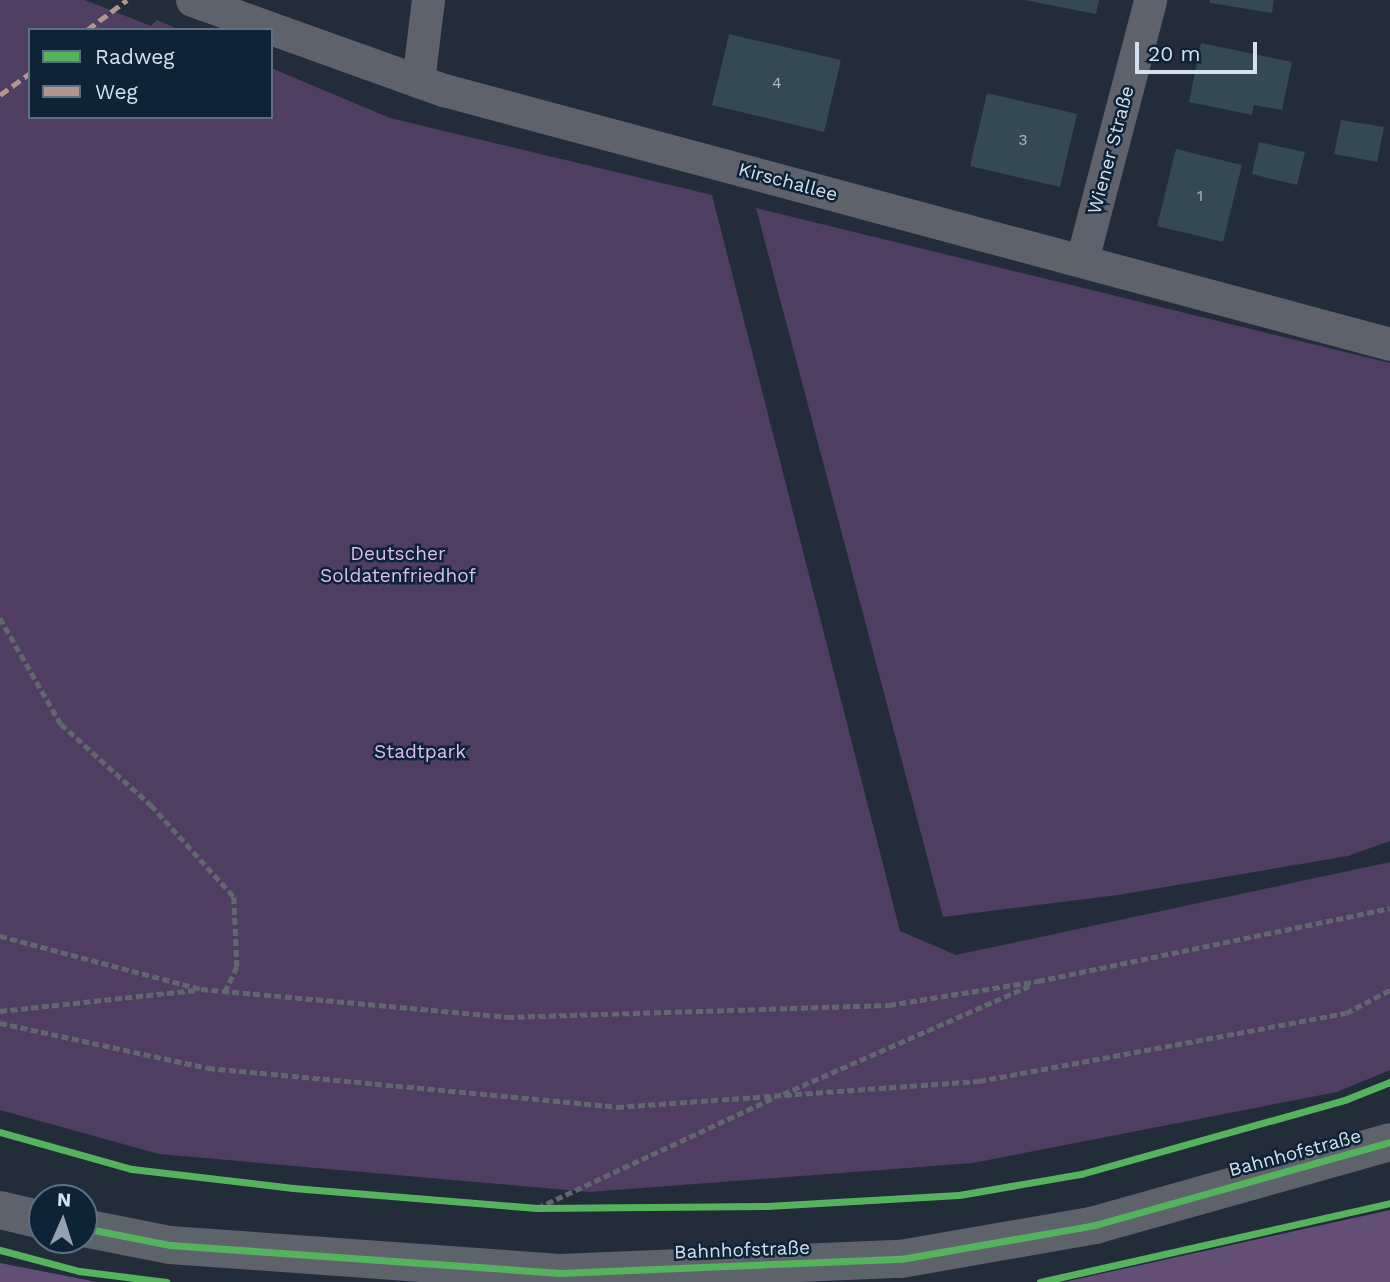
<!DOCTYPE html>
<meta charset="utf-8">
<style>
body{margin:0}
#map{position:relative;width:1390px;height:1282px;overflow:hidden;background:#222d39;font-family:"Work Sans",sans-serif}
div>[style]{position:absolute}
.green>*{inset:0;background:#503d62}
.forest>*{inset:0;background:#634e76}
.building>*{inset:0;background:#344952}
.path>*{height:4.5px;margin-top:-2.25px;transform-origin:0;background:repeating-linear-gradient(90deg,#62676f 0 7px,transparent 0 10.5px)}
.minor>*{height:33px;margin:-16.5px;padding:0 16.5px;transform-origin:16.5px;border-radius:16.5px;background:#5e636b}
.tertiary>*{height:38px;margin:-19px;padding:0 19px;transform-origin:19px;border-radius:19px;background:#5e636b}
.quiet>*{height:5px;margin-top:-2.5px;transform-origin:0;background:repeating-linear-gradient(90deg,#b2968c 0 10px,transparent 0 15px)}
.cycleway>*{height:7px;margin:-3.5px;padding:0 3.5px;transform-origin:3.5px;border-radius:3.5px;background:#56b35d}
span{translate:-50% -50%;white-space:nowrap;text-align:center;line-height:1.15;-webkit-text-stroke:5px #0f2337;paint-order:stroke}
.number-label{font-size:16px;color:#abbac6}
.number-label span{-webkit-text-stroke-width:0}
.street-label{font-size:19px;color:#d3e0ed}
.park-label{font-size:19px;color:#ddbdf6}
.legend{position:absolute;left:28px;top:28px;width:245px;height:91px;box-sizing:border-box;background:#0f2337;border:2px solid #5d6f80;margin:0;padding:9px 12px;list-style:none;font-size:21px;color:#d3e0ed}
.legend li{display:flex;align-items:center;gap:14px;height:35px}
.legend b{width:35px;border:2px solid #5d6f80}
.north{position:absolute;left:28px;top:1184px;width:70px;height:70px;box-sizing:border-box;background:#0f2337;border:2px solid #5d6f80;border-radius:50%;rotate:3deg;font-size:19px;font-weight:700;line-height:28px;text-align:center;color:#d3e0ed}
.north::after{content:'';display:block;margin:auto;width:24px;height:32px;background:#95a1ae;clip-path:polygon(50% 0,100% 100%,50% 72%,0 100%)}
.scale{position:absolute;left:1135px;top:42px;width:122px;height:32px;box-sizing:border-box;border:4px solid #d3e0ed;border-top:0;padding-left:9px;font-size:21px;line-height:24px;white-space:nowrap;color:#d3e0ed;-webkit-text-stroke:5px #0f2337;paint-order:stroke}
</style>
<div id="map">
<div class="green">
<i style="clip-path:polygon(0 0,85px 0,151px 26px,157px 20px,180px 30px,30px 30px,30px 117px,271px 117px,271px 68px,390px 118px,712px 195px,900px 931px,956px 955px,1390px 862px,1390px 1070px,1337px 1092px,973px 1163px,589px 1192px,159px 1154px,0 1110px)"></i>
<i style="clip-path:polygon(756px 208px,1390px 363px,1390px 841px,1348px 856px,1118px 895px,943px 917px)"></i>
</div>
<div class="forest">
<i style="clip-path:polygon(1390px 1210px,1390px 1282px,1064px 1282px)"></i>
<i style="clip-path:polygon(0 1263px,97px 1282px,0 1282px)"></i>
</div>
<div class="building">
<i style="clip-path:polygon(1024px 0,1099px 0,1096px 14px)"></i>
<i style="clip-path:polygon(1210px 0,1274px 0,1272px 13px,1210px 3px)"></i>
<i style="clip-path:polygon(729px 34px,841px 60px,824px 132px,712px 105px)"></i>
<i style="clip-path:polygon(1201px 43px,1292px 62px,1282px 110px,1254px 105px,1252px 115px,1189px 102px)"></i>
<i style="clip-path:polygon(987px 93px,1077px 114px,1060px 187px,970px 166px)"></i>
<i style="clip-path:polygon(1341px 120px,1384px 127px,1377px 162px,1334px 154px)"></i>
<i style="clip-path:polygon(1259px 142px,1305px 152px,1297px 185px,1252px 174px)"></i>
<i style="clip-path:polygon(1176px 149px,1242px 165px,1223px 242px,1157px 226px)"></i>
</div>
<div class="path">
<i style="left:0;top:618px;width:122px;rotate:60.1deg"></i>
<i style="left:61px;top:724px;width:121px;rotate:42deg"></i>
<i style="left:151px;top:805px;width:124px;rotate:47.9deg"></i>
<i style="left:234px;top:897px;width:70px;rotate:87.5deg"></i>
<i style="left:237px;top:967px;width:29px;rotate:115deg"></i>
<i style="left:0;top:936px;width:208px;rotate:14.8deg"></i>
<i style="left:201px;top:989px;width:307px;rotate:5.2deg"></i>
<i style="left:507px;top:1017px;width:382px;rotate:-1.8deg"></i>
<i style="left:889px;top:1005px;width:151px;rotate:-9.2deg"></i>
<i style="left:1038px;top:981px;width:359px;rotate:-11.7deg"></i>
<i style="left:0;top:1011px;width:197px;rotate:-6.1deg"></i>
<i style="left:0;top:1023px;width:213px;rotate:12.2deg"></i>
<i style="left:208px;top:1068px;width:411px;rotate:5.4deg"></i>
<i style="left:617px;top:1107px;width:363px;rotate:-4.1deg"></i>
<i style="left:979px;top:1081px;width:373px;rotate:-10.5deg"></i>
<i style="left:1346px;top:1013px;width:50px;rotate:-27.6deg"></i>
<i style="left:783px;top:1094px;width:271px;rotate:-23.7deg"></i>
<i style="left:537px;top:1208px;width:263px;rotate:-25deg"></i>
</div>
<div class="minor">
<i style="left:192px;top:0;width:268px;rotate:19.7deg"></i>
<i style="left:444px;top:90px;width:980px;rotate:15.03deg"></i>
<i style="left:418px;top:81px;width:82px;rotate:-83deg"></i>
<i style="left:1082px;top:260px;width:269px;rotate:-75.3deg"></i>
</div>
<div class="tertiary">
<i style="left:0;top:1210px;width:43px;rotate:13.4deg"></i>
<i style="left:84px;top:1228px;width:88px;rotate:11.2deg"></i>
<i style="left:170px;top:1245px;width:391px;rotate:4.1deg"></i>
<i style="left:560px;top:1273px;width:341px;rotate:-2.4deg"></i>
<i style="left:901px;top:1259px;width:197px;rotate:-9.9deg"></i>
<i style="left:1095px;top:1225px;width:306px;rotate:-15.7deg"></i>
</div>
<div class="quiet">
<i style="left:87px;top:30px;width:50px;rotate:-36.9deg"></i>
<i style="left:0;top:95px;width:37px;rotate:-36deg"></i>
</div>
<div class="cycleway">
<i style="left:0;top:1132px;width:137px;rotate:15.7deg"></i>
<i style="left:132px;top:1169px;width:162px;rotate:6.7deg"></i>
<i style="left:293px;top:1188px;width:245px;rotate:4.7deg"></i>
<i style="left:537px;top:1208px;width:230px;rotate:-0.5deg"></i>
<i style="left:767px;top:1206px;width:192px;rotate:-3.3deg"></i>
<i style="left:959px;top:1195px;width:124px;rotate:-9.8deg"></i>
<i style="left:1081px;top:1174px;width:276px;rotate:-15.7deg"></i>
<i style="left:1347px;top:1099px;width:46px;rotate:-21.6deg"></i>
<i style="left:84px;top:1228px;width:88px;rotate:11.2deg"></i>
<i style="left:170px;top:1245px;width:391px;rotate:4.1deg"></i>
<i style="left:560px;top:1273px;width:341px;rotate:-2.4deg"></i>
<i style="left:901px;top:1259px;width:197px;rotate:-9.9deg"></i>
<i style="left:1095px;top:1225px;width:306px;rotate:-15.7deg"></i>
<i style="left:0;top:1250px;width:82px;rotate:14.9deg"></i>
<i style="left:79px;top:1271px;width:88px;rotate:7.2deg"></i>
<i style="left:1040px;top:1282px;width:359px;rotate:-12.7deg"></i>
</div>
<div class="number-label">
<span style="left:777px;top:83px">4</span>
<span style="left:1023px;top:140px">3</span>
<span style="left:1200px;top:196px">1</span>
</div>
<div class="street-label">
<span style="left:1111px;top:150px;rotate:-75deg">Wiener Straße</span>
<span style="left:788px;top:182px;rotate:15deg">Kirschallee</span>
<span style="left:1295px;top:1153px;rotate:-15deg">Bahnhofstraße</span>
<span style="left:742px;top:1250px;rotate:-2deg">Bahnhofstraße</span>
</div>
<div class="park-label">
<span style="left:398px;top:565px">Deutscher<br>Soldatenfriedhof</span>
<span style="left:420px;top:752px">Stadtpark</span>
</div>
<ul class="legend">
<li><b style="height:9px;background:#56b35d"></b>Radweg</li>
<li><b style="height:9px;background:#b2968c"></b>Weg</li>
</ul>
<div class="north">N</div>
<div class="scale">20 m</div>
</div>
